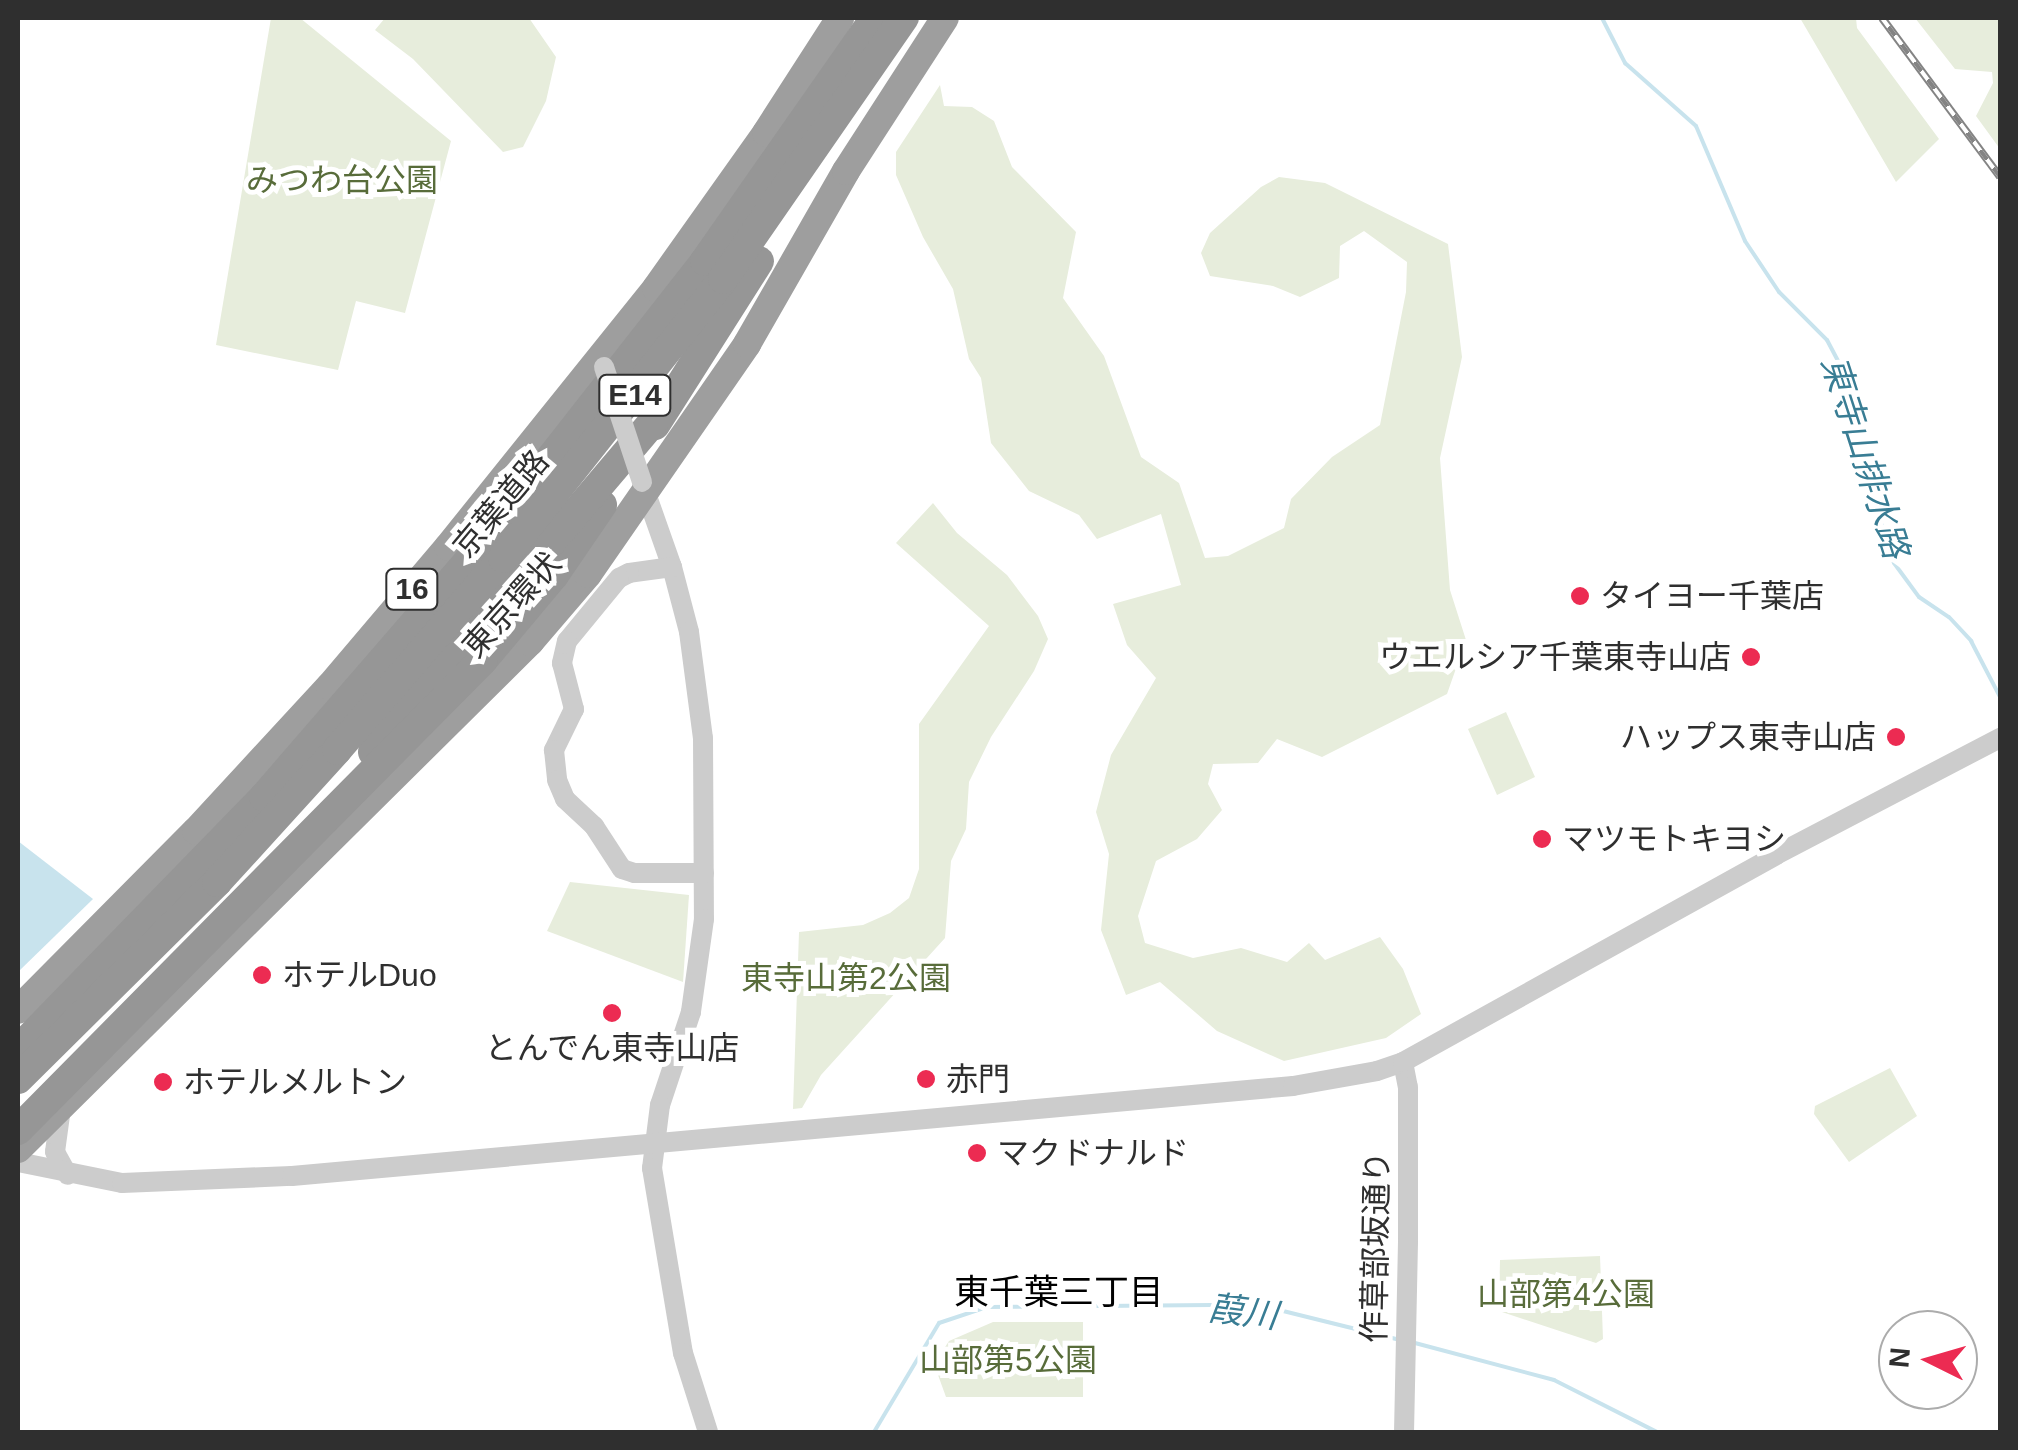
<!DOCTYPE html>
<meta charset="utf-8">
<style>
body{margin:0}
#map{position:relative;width:2018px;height:1450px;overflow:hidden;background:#fff;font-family:Helvetica,"Noto Sans JP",sans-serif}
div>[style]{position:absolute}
.green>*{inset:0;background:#e7eddc}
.water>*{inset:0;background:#c8e3ed}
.stream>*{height:4px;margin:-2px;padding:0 2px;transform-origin:2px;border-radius:2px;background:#c8e3ed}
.tertiary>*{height:20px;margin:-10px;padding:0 10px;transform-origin:10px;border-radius:10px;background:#ccc}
.trunk>*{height:28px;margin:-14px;padding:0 14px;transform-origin:14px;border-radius:14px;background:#9e9e9e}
.motorway>*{height:30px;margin:-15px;padding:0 15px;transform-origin:15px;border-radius:15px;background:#969696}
.rail>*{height:8px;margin-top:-4px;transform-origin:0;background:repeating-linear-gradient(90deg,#fff 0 11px,#848484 0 22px);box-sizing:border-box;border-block:2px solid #848484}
.tertiary-bridge>*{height:20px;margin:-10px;padding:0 10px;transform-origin:10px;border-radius:10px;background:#ccc}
.motorway-bridge>*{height:30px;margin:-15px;padding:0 15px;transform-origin:15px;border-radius:15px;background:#969696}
.dots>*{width:28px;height:28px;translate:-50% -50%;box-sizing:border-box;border:5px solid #fff;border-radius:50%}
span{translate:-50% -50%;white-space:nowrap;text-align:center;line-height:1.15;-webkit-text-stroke:10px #fff;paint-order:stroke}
.shield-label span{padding:2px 8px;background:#fff;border:2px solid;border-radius:8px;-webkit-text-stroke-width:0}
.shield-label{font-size:30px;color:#2f2f2f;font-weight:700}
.park-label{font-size:32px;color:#586c3a}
.street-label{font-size:32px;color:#2f2f2f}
.poi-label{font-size:32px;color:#2f2f2f}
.left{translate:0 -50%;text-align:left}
.right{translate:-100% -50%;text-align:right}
.water-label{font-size:35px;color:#397d94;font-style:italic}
.neighbourhood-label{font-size:35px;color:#000}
.frame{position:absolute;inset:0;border:20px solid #2f2f2f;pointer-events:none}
.north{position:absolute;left:1878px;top:1310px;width:100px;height:100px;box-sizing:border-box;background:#fff;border:2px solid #acacac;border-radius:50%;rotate:275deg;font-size:28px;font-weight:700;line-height:40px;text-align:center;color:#2f2f2f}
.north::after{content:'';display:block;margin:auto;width:35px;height:45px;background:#ec2b52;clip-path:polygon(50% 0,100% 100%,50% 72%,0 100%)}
</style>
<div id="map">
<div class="green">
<i style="clip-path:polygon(271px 18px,300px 18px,451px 141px,405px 313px,356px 301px,338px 370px,216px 345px)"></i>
<i style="clip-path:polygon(385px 18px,529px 18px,556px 57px,546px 101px,523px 147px,503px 152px,413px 59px,375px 30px)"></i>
<i style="clip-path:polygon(1800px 18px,1856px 18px,1857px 28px,1939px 139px,1896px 182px)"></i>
<i style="clip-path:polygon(1915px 18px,2000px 18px,2000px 149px,1976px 116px,1993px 83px,1992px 72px,1955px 69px)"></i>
<i style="clip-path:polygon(940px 85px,944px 106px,972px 107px,994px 121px,1012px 167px,1076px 232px,1063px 298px,1104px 356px,1141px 457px,1179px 483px,1205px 558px,1228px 556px,1284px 528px,1291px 499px,1332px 457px,1380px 425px,1406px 292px,1407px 262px,1364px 231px,1340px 246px,1339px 278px,1300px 297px,1273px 286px,1210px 276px,1201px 253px,1210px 233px,1261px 187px,1279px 177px,1325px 183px,1448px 244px,1462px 357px,1440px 458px,1450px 590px,1466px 640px,1447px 694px,1322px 757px,1277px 739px,1258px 763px,1213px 764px,1208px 784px,1222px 810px,1197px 839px,1156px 861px,1138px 916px,1145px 943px,1193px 958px,1241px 948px,1287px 962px,1309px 943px,1325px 960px,1380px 937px,1403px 969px,1421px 1014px,1386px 1038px,1284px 1061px,1217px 1031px,1160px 982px,1126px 995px,1101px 930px,1109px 854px,1096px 812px,1111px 755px,1156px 678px,1127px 645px,1113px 604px,1181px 585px,1161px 514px,1097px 539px,1079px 515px,1029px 491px,991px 443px,981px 378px,969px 359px,953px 289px,923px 237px,896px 175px,896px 152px)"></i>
<i style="clip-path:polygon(933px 503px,957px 533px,1007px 575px,1038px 616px,1048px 639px,1034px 671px,991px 737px,969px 782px,966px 829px,951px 861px,945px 938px,821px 1075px,802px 1108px,793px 1109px,799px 932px,863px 925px,890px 913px,909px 898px,919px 869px,919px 724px,989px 626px,896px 543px)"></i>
<i style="clip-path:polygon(1506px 712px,1535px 777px,1497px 795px,1468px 729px)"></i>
<i style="clip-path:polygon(570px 882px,689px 895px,683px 982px,547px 931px)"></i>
<i style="clip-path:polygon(1890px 1068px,1917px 1116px,1849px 1162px,1814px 1114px,1815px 1106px)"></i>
<i style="clip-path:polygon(1600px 1256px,1603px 1339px,1596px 1343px,1499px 1311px,1500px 1260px)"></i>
<i style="clip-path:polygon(993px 1322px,1083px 1322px,1083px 1397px,946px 1397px,934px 1364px,949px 1341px)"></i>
</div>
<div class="water">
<i style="clip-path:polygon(18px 841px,93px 899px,18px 972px)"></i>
</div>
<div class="stream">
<i style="left:1602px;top:18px;width:51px;rotate:62.9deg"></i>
<i style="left:1625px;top:63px;width:95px;rotate:41.6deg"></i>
<i style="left:1696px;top:126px;width:125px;rotate:66.9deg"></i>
<i style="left:1745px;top:241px;width:61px;rotate:56.3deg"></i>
<i style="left:1779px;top:292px;width:68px;rotate:45deg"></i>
<i style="left:1827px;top:340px;width:41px;rotate:62.2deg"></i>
<i style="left:1846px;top:376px;width:102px;rotate:78.7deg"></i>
<i style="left:1866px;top:476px;width:91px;rotate:72.2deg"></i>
<i style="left:1894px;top:563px;width:42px;rotate:53.7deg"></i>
<i style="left:1919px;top:597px;width:36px;rotate:34deg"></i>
<i style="left:1949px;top:617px;width:33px;rotate:47deg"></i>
<i style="left:1971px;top:641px;width:63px;rotate:62.6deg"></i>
<i style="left:1415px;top:1343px;width:144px;rotate:14.9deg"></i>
<i style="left:1554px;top:1380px;width:115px;rotate:26.8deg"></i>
<i style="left:874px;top:1432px;width:127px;rotate:-59.2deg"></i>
<i style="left:939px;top:1323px;width:51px;rotate:-18.4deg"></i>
<i style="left:987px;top:1307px;width:253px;rotate:-0.5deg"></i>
<i style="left:1240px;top:1305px;width:31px;rotate:6deg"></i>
<i style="left:1271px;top:1308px;width:133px;rotate:13.9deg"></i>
</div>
<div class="tertiary">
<i style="left:642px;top:482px;width:90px;rotate:70.6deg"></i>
<i style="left:672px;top:567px;width:67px;rotate:75.3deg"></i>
<i style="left:689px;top:632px;width:107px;rotate:82.5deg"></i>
<i style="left:703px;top:738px;width:181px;rotate:89.7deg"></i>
<i style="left:704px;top:919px;width:94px;rotate:98deg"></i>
<i style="left:691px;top:1012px;width:98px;rotate:108.4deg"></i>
<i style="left:660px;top:1105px;width:64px;rotate:97.2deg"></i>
<i style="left:652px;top:1168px;width:188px;rotate:80.5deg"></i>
<i style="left:683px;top:1353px;width:83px;rotate:72.4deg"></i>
<i style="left:672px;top:567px;width:43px;rotate:172.1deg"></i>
<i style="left:629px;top:573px;width:11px;rotate:153deg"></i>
<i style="left:619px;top:578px;width:82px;rotate:129.5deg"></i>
<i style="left:567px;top:641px;width:23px;rotate:103deg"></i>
<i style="left:562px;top:663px;width:48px;rotate:75.4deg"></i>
<i style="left:574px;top:709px;width:46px;rotate:116deg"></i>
<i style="left:554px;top:750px;width:30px;rotate:84deg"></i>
<i style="left:557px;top:780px;width:21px;rotate:67deg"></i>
<i style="left:565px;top:799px;width:40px;rotate:43deg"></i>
<i style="left:594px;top:826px;width:51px;rotate:56.9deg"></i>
<i style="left:622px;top:869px;width:13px;rotate:18deg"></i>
<i style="left:634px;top:873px;width:70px"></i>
<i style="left:1403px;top:1062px;width:25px;rotate:79deg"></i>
<i style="left:1408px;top:1087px;width:155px;rotate:90deg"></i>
<i style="left:1408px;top:1242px;width:190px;rotate:91.2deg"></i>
<i style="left:61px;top:1108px;width:44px;rotate:97.8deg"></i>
<i style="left:55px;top:1152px;width:26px;rotate:61deg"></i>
<i style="left:18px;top:1162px;width:106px;rotate:11.4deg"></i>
<i style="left:122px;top:1183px;width:170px;rotate:-2.4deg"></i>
<i style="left:292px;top:1176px;width:1005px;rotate:-5.14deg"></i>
<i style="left:1293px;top:1086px;width:85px;rotate:-10.1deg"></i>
<i style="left:1377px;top:1071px;width:28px;rotate:-19deg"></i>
<i style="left:1403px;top:1062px;width:427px;rotate:-29deg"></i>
<i style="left:1776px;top:855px;width:253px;rotate:-27.6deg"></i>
</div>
<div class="trunk">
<i style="left:18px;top:1010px;width:252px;rotate:-45.2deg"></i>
<i style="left:196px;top:831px;width:197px;rotate:-47.3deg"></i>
<i style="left:330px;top:686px;width:182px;rotate:-49.7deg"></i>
<i style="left:448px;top:547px;width:332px;rotate:-51.2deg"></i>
<i style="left:656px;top:288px;width:190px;rotate:-54.6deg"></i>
<i style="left:766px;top:133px;width:137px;rotate:-57.2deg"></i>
<i style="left:18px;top:1149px;width:721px;rotate:-44.72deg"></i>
<i style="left:530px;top:642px;width:89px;rotate:-49.5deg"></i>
<i style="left:588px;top:574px;width:280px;rotate:-55.3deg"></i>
<i style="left:747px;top:344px;width:199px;rotate:-60.2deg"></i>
<i style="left:846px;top:171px;width:182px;rotate:-57.1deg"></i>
</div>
<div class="motorway">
<i style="left:655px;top:425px;width:194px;rotate:-57.6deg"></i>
<i style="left:483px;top:660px;width:111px;rotate:-50.1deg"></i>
<i style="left:554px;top:575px;width:85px;rotate:-55.6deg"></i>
<i style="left:373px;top:752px;width:453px;rotate:-49.7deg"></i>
<i style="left:18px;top:1050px;width:353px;rotate:-45.8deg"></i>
<i style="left:264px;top:797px;width:337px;rotate:-49.1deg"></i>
<i style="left:485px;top:542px;width:357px;rotate:-51.9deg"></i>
<i style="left:705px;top:261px;width:297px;rotate:-55deg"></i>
<i style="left:18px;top:1079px;width:280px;rotate:-44.7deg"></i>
<i style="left:217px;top:882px;width:178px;rotate:-47.7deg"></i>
<i style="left:337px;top:750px;width:254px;rotate:-49.2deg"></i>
<i style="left:503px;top:558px;width:355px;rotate:-51.7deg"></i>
<i style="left:723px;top:279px;width:318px;rotate:-55.3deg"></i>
</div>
<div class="rail">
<i style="left:1882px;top:18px;width:198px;rotate:53.4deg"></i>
</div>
<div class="tertiary-bridge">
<i style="left:604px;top:367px;width:121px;rotate:71.7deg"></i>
</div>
<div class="motorway-bridge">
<i style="left:18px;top:1130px;width:661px;rotate:-45.31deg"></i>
</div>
<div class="dots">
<i style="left:1580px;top:596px;background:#ec2b52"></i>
<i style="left:1751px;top:657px;background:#ec2b52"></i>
<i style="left:1896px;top:737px;background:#ec2b52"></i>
<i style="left:1542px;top:839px;background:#ec2b52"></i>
<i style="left:262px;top:975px;background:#ec2b52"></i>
<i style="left:612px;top:1013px;background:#ec2b52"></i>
<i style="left:926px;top:1079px;background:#ec2b52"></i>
<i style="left:163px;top:1082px;background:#ec2b52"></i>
<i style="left:977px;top:1153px;background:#ec2b52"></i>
</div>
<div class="shield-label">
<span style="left:635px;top:395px">E14</span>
<span style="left:412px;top:589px">16</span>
</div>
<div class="park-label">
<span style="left:342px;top:180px">みつわ台公園</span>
<span style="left:846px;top:978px">東寺山第2公園</span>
<span style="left:1566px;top:1294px">山部第4公園</span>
<span style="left:1008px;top:1360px">山部第5公園</span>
</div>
<div class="street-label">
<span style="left:501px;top:504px;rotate:-50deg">京葉道路</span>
<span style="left:512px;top:605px;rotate:-48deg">東京環状</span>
<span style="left:1376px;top:1247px;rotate:-89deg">作草部坂通り</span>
</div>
<div class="poi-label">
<span class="left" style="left:1600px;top:596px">タイヨー千葉店</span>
<span class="right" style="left:1731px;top:657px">ウエルシア千葉東寺山店</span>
<span class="right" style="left:1876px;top:737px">ハップス東寺山店</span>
<span class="left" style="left:1562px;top:839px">マツモトキヨシ</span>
<span class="left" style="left:282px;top:975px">ホテルDuo</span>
<span style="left:612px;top:1048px">とんでん東寺山店</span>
<span class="left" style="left:946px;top:1079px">赤門</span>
<span class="left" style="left:183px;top:1082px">ホテルメルトン</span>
<span class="left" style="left:997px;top:1153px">マクドナルド</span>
</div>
<div class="water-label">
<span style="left:1865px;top:457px;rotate:72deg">東寺山排水路</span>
<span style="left:1243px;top:1312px;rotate:7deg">葭川</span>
</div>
<div class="neighbourhood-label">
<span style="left:1059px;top:1292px">東千葉三丁目</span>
</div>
<div class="frame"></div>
<div class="north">N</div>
</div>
